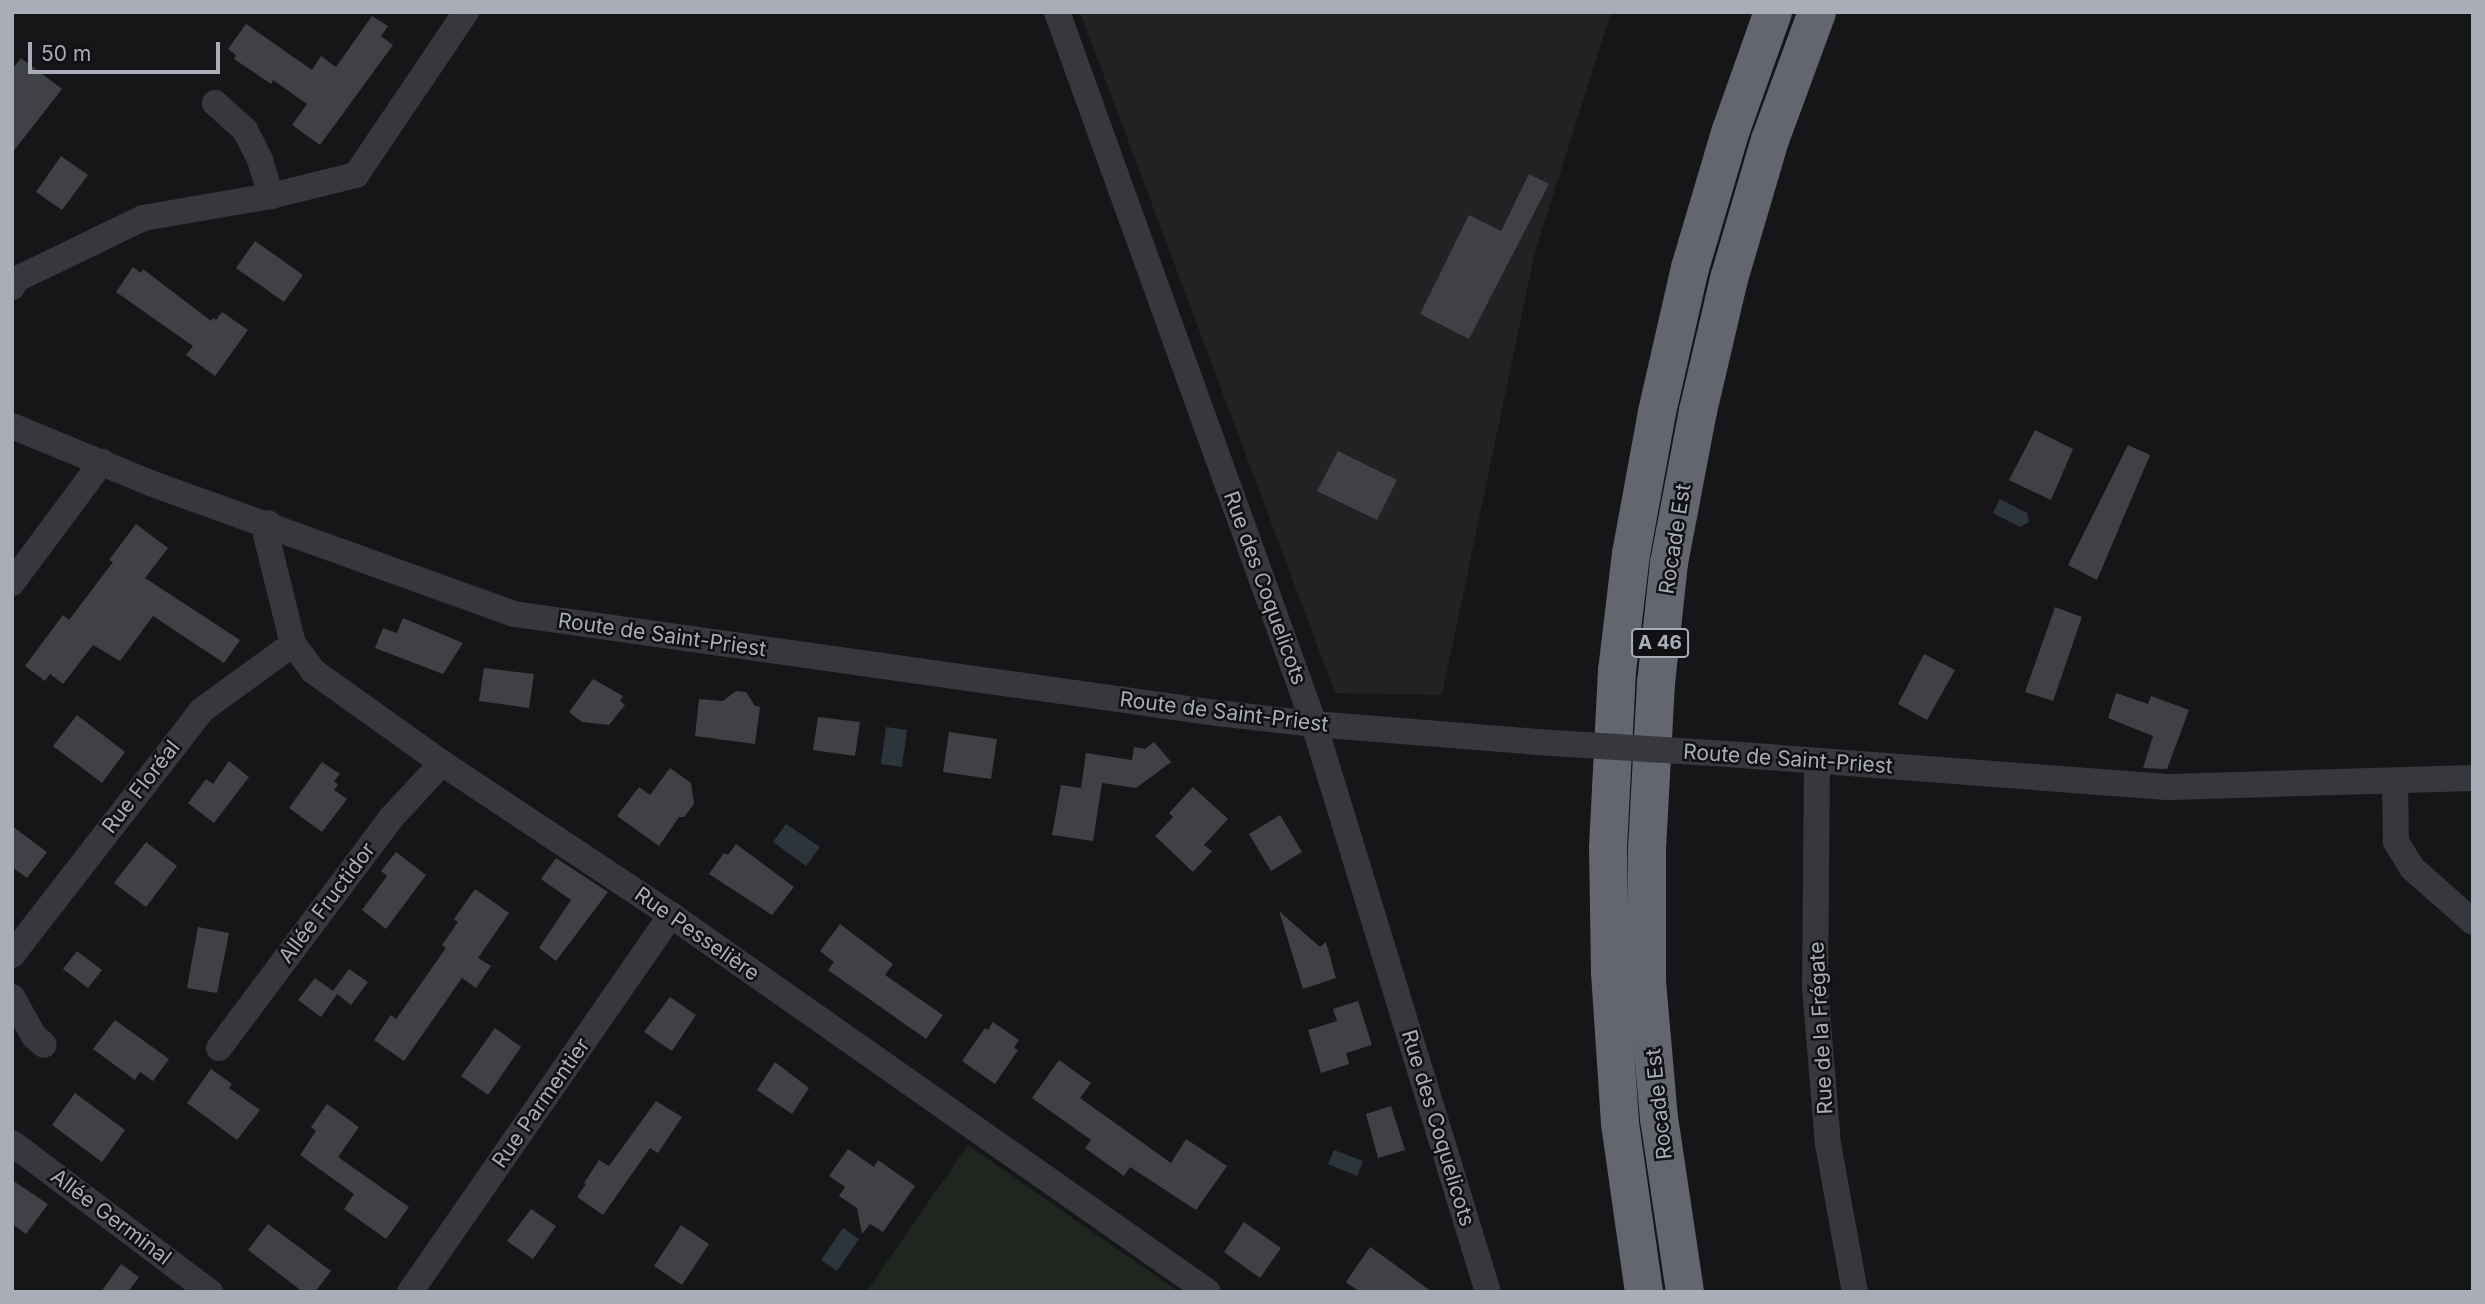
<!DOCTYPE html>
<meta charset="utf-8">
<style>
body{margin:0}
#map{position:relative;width:2485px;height:1304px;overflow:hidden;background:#161618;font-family:Inter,sans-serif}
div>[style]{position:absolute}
.built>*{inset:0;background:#222225}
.green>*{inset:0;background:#1e261f}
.water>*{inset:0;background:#2c353c}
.building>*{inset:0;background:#404145}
.minor>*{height:26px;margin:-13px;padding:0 13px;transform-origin:13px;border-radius:13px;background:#37383d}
.highway>*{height:38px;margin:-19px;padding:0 19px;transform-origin:19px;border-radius:19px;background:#63666e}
.minor-bridge>*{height:26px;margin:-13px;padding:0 13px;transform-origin:13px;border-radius:13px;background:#37383d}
span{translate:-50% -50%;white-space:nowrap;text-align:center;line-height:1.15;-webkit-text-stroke:5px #111113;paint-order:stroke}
.shield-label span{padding:2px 5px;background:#111113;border:2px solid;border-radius:5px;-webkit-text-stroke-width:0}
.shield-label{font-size:19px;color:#a8adb8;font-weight:700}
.street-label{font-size:21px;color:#a8adb8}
.frame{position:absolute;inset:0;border:14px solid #a8adb8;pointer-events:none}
.scale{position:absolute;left:28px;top:42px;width:192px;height:32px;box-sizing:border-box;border:4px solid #a8adb8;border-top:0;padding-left:9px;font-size:21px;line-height:24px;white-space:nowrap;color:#a8adb8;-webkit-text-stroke:5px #111113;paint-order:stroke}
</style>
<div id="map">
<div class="built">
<i style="clip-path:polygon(1080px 12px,1611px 12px,1535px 252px,1442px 695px,1335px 693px)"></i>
</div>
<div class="green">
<i style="clip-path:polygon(968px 1145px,1179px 1292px,866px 1292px)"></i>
</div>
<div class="water">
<i style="clip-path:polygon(2000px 499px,2027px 513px,2029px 522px,2020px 527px,1993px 513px)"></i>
<i style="clip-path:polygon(886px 727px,907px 730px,902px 767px,881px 764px)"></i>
<i style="clip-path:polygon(786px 824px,820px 847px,806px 866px,773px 842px)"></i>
<i style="clip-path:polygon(1334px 1150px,1363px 1161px,1357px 1176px,1328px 1164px)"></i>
<i style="clip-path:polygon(843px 1228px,859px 1239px,837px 1271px,821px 1260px)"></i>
</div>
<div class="building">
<i style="clip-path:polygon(372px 16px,388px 26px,381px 36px,393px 45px,320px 145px,292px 125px,307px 104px,273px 80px,271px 84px,234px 59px,236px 55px,228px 49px,246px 24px,312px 70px,321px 56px,336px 67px)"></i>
<i style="clip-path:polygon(21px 58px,62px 89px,12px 153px,12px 69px)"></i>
<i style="clip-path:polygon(61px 156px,88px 175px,62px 210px,36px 192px)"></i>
<i style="clip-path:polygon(1529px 174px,1549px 184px,1469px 339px,1420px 314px,1469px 215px,1501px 231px)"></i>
<i style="clip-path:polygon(255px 241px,303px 275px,284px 302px,236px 268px)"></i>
<i style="clip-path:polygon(133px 267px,141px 273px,143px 269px,211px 321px,213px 318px,216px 320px,222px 312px,248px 330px,215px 376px,186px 355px,193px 346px,116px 292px)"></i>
<i style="clip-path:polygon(2035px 430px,2073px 449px,2051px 500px,2009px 480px)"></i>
<i style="clip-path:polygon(2128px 445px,2150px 455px,2097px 580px,2068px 565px)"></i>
<i style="clip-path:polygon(1338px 451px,1397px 480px,1377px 520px,1317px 491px)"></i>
<i style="clip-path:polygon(136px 524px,168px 548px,145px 578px,240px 640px,224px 663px,153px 616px,120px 661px,93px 645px,63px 684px,50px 674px,45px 681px,25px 666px,63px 615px,69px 620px,113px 562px,109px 560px)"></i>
<i style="clip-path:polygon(2055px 607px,2082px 617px,2053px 701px,2025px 692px)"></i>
<i style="clip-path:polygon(403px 618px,463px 643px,443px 674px,375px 648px,383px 628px,397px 633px)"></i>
<i style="clip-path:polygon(1924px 654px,1955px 670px,1927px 720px,1898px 704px)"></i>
<i style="clip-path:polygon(484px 668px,534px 674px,529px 708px,479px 701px)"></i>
<i style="clip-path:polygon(593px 679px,623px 696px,620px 701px,625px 705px,609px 725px,582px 722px,569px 712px)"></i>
<i style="clip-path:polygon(736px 691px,746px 692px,755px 706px,760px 707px,755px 744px,695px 736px,699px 699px,723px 701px)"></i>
<i style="clip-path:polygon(2116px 693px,2148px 704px,2151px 696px,2189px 710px,2167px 769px,2143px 768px,2153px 736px,2108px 718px)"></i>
<i style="clip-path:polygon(77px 715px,125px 752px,102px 783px,53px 746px)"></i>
<i style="clip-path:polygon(818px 717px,860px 722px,855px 756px,813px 750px)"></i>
<i style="clip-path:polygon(949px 732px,997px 739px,991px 779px,943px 772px)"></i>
<i style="clip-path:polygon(1154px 742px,1171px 762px,1136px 788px,1102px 783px,1093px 841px,1052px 835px,1061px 785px,1081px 788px,1086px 753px,1132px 760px,1134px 747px,1145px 749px)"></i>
<i style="clip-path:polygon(229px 761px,249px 777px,214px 823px,188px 803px,206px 779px,213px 784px)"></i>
<i style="clip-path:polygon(322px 762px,340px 774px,334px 781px,338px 785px,334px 790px,347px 799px,322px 832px,289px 808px)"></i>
<i style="clip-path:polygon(670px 768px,691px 783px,694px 804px,684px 817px,679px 817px,659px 846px,617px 816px,639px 787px,650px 795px)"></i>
<i style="clip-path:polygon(1193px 787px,1228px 819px,1204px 845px,1212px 851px,1193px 872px,1155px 836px,1173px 817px,1169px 813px)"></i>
<i style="clip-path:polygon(1280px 815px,1302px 852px,1271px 871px,1249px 834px)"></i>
<i style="clip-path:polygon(12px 826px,47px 852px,27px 878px,12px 867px)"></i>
<i style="clip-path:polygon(146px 842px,177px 866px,146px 907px,114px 883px)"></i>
<i style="clip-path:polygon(736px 844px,794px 887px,772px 915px,709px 874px,724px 853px,728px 855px)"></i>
<i style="clip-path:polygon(396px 852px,426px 875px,386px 929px,362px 910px,387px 876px,381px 871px)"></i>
<i style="clip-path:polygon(556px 858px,608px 892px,556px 961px,539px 948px,571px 900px,541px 879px)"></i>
<i style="clip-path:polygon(475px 889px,509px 913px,478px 958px,491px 966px,476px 988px,462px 978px,404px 1061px,374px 1040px,391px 1015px,396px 1019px,446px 948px,442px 945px,458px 922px,454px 919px)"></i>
<i style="clip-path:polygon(1279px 911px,1320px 947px,1326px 942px,1336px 978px,1303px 989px)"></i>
<i style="clip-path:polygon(840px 924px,893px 964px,885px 975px,943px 1015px,926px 1039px,828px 970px,834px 962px,820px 951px)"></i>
<i style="clip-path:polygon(198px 927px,229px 933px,217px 993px,187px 988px)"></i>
<i style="clip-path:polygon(77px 951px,102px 970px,88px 988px,63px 969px)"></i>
<i style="clip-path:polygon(349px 969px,368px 982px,351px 1005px,337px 994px,321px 1017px,298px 1000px,315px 978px,333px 991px)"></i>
<i style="clip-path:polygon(670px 997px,696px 1015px,672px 1051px,644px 1032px)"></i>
<i style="clip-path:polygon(1358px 1001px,1372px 1045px,1346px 1053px,1349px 1064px,1321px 1073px,1308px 1030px,1337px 1021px,1333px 1009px)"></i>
<i style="clip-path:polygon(115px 1020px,169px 1059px,153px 1081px,140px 1072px,135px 1080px,93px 1049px)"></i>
<i style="clip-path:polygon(993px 1022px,1019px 1040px,1014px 1048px,1018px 1050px,995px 1084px,962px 1061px,985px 1028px,988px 1030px)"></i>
<i style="clip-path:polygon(495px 1028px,521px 1047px,488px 1095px,461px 1076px)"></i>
<i style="clip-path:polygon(1059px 1060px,1091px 1083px,1080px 1098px,1171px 1163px,1186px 1139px,1227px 1166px,1196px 1210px,1130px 1167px,1124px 1176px,1085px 1148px,1091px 1140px,1032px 1098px)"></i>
<i style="clip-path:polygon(775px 1062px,809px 1088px,792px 1114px,757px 1090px)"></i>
<i style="clip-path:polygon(211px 1069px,232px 1084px,229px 1088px,260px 1110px,237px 1140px,187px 1103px)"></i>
<i style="clip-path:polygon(75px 1093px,125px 1130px,102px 1162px,52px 1125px)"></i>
<i style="clip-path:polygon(656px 1101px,682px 1117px,658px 1153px,650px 1148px,603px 1215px,577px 1197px,586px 1184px,584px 1183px,599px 1160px,609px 1166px)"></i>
<i style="clip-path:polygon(327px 1104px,359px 1127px,338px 1157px,409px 1207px,386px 1239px,344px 1209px,354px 1194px,300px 1155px,316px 1131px,311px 1127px)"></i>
<i style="clip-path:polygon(1391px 1106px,1405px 1150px,1378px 1158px,1366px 1114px)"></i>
<i style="clip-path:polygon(848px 1149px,874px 1167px,878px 1160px,915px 1186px,883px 1232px,870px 1224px,862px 1234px,857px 1208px,839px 1196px,845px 1187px,829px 1176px)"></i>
<i style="clip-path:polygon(12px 1180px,48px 1204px,26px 1234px,12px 1224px)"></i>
<i style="clip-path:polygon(531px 1209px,556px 1226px,533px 1259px,507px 1241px)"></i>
<i style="clip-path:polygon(1244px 1222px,1281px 1248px,1260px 1278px,1224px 1252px)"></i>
<i style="clip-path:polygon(268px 1224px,331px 1271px,315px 1292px,303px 1292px,248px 1250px)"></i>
<i style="clip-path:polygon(681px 1225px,709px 1244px,682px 1285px,654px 1266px)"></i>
<i style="clip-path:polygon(1370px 1247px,1383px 1256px,1432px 1292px,1360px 1292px,1346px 1282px)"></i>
<i style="clip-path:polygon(121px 1264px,139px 1277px,128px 1292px,101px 1292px)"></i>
</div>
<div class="minor">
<i style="left:1057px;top:12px;width:757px;rotate:70.15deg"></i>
<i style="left:1314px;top:724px;width:594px;rotate:72.97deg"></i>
<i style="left:215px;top:103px;width:40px;rotate:42deg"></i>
<i style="left:245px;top:130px;width:34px;rotate:63deg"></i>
<i style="left:260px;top:160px;width:38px;rotate:73deg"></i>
<i style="left:12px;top:287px;width:9px;rotate:-58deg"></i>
<i style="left:17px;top:279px;width:140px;rotate:-25.8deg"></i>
<i style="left:143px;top:218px;width:130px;rotate:-9.8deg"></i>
<i style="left:271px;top:196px;width:88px;rotate:-13.9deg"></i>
<i style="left:356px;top:175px;width:197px;rotate:-56deg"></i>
<i style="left:12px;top:426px;width:149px;rotate:22.4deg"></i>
<i style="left:150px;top:483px;width:387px;rotate:19.8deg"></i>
<i style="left:514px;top:614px;width:710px;rotate:8.02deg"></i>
<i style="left:1217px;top:713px;width:98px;rotate:6.5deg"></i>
<i style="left:1314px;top:724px;width:224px;rotate:4.6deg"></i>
<i style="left:268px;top:523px;width:12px;rotate:99deg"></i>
<i style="left:266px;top:535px;width:112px;rotate:76.1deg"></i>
<i style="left:293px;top:644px;width:34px;rotate:53deg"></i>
<i style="left:313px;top:671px;width:158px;rotate:35.5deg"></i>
<i style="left:442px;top:763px;width:275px;rotate:33.6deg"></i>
<i style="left:671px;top:915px;width:656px;rotate:35.07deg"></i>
<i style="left:12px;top:583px;width:151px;rotate:-53.4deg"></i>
<i style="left:1728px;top:754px;width:443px;rotate:4.3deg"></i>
<i style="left:2170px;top:787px;width:303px;rotate:-1.7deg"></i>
<i style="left:1817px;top:761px;width:226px;rotate:90.5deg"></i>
<i style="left:1815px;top:987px;width:158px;rotate:85.3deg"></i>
<i style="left:1828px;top:1144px;width:150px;rotate:79.7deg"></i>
<i style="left:2395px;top:781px;width:61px;rotate:89.1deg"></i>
<i style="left:2396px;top:842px;width:31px;rotate:58deg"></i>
<i style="left:2412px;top:868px;width:81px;rotate:41.5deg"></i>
<i style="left:12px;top:955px;width:310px;rotate:-52.2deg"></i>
<i style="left:202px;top:710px;width:112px;rotate:-36deg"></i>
<i style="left:12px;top:997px;width:45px;rotate:60.6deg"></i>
<i style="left:34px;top:1036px;width:13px;rotate:42deg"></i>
<i style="left:219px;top:1048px;width:289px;rotate:-53.2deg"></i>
<i style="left:392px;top:817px;width:74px;rotate:-47.2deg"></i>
<i style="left:12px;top:1143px;width:248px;rotate:37deg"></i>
<i style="left:410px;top:1292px;width:459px;rotate:-55.3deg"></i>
</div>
<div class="highway">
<i style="left:1644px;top:1292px;width:171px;rotate:-98.1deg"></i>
<i style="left:1620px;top:1123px;width:152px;rotate:-93.8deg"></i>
<i style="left:1610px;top:971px;width:123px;rotate:-90.9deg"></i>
<i style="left:1608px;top:848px;width:177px;rotate:-87.1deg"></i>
<i style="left:1617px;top:671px;width:118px;rotate:-83.2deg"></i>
<i style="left:1631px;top:554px;width:144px;rotate:-79.6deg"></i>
<i style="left:1657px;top:412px;width:148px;rotate:-77.1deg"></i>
<i style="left:1690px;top:268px;width:144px;rotate:-73.5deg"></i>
<i style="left:1731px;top:130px;width:125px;rotate:-70.4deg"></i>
<i style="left:1685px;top:1292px;width:175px;rotate:-98.5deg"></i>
<i style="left:1659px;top:1119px;width:139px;rotate:-95deg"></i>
<i style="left:1647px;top:981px;width:132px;rotate:-90deg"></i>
<i style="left:1647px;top:849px;width:166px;rotate:-86.9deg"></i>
<i style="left:1656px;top:683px;width:121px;rotate:-83.8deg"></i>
<i style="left:1669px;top:563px;width:155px;rotate:-79.2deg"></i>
<i style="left:1698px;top:411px;width:136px;rotate:-76.8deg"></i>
<i style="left:1729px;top:279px;width:145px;rotate:-73.6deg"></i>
<i style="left:1770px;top:140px;width:136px;rotate:-69.8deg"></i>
</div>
<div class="minor-bridge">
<i style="left:1537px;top:742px;width:191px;rotate:3.6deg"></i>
</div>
<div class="shield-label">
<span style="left:1660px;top:643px">A 46</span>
</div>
<div class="street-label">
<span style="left:1675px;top:539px;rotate:-81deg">Rocade Est</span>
<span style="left:1265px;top:588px;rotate:70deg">Rue des Coquelicots</span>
<span style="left:662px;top:635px;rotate:8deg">Route de Saint-Priest</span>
<span style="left:1224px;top:712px;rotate:7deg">Route de Saint-Priest</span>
<span style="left:1788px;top:759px;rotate:4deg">Route de Saint-Priest</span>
<span style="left:141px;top:787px;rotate:-52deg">Rue Floréal</span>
<span style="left:327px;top:903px;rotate:-53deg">Allée Fructidor</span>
<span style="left:697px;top:934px;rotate:35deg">Rue Pesselière</span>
<span style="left:1821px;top:1028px;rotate:-93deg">Rue de la Frégate</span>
<span style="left:541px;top:1103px;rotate:-55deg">Rue Parmentier</span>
<span style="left:1659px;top:1104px;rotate:-96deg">Rocade Est</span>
<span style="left:1438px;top:1128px;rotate:73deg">Rue des Coquelicots</span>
<span style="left:111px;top:1217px;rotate:37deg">Allée Germinal</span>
</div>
<div class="frame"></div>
<div class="scale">50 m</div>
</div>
